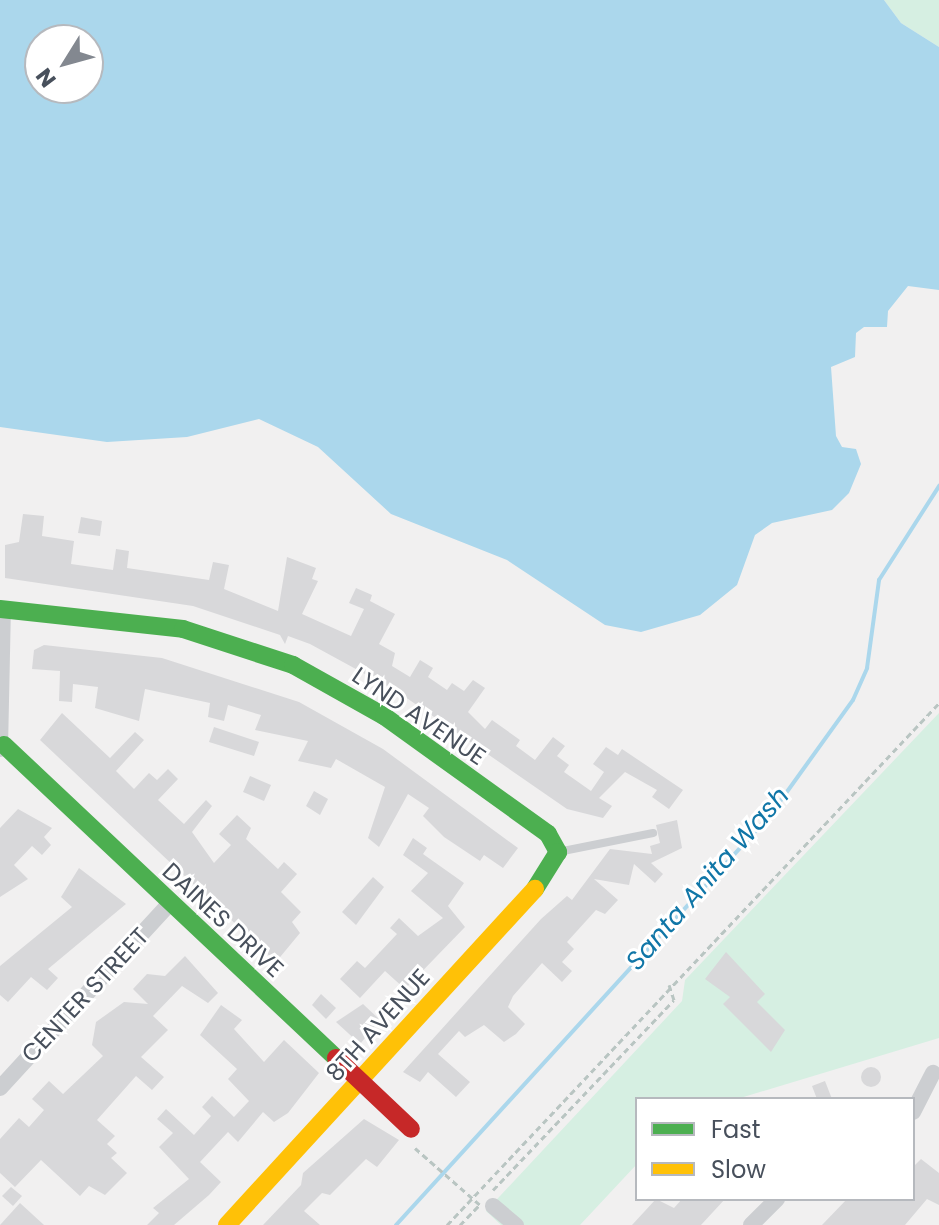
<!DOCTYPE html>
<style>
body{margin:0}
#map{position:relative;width:939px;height:1225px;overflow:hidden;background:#f1f0f0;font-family:Poppins,sans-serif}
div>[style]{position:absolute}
.green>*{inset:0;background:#d6efe2}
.water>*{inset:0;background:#abd7ec}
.stream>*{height:4px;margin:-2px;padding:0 2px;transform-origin:2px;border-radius:2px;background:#abd7ec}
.building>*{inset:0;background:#d8d8da}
.round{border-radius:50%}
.path>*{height:3px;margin-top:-1.5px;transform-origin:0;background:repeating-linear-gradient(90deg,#b9c5c2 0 6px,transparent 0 10px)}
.lane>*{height:8px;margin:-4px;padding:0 4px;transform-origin:4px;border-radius:4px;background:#ccced1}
.street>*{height:16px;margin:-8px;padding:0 8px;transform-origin:8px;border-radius:8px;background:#ccced1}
.fast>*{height:18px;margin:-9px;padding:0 9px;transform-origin:9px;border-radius:9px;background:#4caf50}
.slow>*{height:18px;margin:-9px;padding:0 9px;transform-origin:9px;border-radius:9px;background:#ffc107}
.jam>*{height:18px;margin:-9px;padding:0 9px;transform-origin:9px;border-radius:9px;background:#c62828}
span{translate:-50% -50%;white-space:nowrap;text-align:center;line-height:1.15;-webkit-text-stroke:6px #fff;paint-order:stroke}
.street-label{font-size:24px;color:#48505c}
.water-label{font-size:26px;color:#1076a7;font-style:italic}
.legend{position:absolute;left:635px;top:1097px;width:280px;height:104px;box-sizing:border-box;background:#fff;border:2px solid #b6b9be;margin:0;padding:10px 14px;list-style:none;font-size:24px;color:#48505c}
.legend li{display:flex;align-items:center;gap:16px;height:40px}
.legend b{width:40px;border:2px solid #b6b9be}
.north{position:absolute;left:24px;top:24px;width:80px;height:80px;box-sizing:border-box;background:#fff;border:2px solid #b6b9be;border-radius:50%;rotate:233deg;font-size:22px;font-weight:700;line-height:32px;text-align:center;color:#48505c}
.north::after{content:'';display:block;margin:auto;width:28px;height:36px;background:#838890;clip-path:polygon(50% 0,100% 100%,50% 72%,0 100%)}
</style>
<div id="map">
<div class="green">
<i style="clip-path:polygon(884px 0,939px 0,939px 47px,901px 23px)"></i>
<i style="clip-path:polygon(939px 713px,939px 1038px,737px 1099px,637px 1099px,637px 1164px,580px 1225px,501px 1225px,486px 1211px,682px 1001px,685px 980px)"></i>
</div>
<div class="water">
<i style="clip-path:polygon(evenodd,0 0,884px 0,901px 23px,939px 47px,939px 290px,908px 286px,888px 311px,887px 327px,864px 327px,856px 333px,855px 357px,831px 367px,836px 436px,842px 447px,856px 449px,861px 464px,849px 493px,832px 510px,772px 523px,755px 535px,737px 585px,700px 615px,641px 632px,605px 625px,507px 560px,391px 514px,318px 447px,259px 419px,187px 437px,107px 442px,0 427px,0 0,40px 40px,88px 40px,88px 88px,40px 88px,40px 40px)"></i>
</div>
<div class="stream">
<i style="left:396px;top:1225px;width:556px;rotate:-47.62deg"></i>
<i style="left:771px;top:814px;width:140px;rotate:-54.3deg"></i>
<i style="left:853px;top:700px;width:35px;rotate:-66deg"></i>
<i style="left:867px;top:668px;width:89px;rotate:-82.2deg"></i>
<i style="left:879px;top:580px;width:112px;rotate:-57.4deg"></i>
</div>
<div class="building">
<i style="clip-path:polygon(23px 514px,44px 516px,42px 536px,74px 541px,71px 564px,113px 570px,116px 549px,129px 551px,127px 568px,209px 580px,213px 562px,229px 565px,224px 589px,278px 611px,287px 557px,316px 568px,312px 579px,318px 581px,302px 614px,351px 636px,364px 609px,349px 603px,356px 588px,372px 595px,370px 601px,395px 614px,379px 644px,395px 653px,392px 666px,410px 677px,420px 660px,433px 668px,428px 677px,447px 690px,452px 683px,464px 691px,473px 680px,485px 688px,468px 712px,485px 729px,492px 720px,520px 740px,516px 746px,535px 760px,553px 737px,565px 746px,557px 756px,569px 765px,564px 772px,591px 791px,604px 772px,593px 764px,606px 747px,618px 755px,622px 749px,683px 790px,669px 809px,652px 797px,657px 790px,625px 772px,599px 798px,612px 806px,603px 818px,567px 809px,398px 692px,310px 644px,288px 636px,285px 644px,280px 635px,193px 606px,5px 578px,5px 545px,19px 542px)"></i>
<i style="clip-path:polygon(81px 517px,102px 521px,100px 536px,78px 533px)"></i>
<i style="clip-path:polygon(44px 645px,162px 658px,299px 702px,383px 749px,518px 848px,503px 868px,484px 855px,480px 861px,444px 837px,423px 816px,429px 808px,408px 794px,379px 847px,368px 838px,385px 787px,336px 759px,331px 768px,298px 761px,308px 741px,255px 730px,261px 715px,228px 705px,224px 721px,208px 717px,210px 703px,145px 689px,139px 721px,95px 708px,98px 687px,73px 684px,72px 702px,59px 701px,60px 671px,32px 669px,34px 650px)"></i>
<i style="clip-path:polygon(62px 713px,110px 758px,135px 732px,144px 740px,116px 771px,134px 789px,149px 773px,157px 780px,168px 769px,178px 779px,158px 800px,184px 824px,206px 800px,212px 806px,192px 832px,214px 863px,231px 845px,219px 834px,237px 815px,251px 828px,246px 839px,278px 869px,284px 862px,297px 874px,281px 892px,301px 912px,292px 922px,300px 933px,276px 962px,40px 740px)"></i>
<i style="clip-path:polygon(214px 727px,259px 742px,254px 756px,209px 742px)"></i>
<i style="clip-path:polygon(250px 776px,271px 785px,264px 801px,243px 792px)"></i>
<i style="clip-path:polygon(314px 791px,328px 799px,320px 815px,306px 806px)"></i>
<i style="clip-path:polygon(18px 809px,52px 828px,44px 837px,51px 845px,42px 855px,32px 846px,14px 865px,28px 879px,0 897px,0 828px)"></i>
<i style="clip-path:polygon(677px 820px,682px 848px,651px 863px,663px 874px,655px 883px,634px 864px,629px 885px,594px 879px,618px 900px,605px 914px,596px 910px,567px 942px,574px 949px,562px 962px,572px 971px,562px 982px,542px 963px,513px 996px,508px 1007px,525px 1024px,516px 1034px,504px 1042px,484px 1025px,465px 1037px,459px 1031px,438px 1054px,470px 1082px,456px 1097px,428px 1072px,420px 1082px,403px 1072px,541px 919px,567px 896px,572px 900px,610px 849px,652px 854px,650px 846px,660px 843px,656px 825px)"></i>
<i style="clip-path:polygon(413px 838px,427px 848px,423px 854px,464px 883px,448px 906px,465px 927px,405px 989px,385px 971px,360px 998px,340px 979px,357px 961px,365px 968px,397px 934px,390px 928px,399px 918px,418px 936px,443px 918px,411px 891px,428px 873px,403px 855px)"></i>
<i style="clip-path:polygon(79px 868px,126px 904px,48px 969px,58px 978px,47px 990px,31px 977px,8px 1002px,0 995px,0 966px,72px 907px,61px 897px)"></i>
<i style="clip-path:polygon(373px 877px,384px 887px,356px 925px,342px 912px)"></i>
<i style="clip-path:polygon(726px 952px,765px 994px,757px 1002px,785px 1030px,771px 1052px,723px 1004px,730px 997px,705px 979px)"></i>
<i style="clip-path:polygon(185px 956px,218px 993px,208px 1003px,182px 986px,153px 1016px,168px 1030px,141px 1057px,164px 1077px,152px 1090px,136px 1076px,97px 1120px,115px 1136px,107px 1144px,117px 1153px,111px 1158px,127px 1173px,105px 1195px,89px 1186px,80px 1196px,41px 1160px,15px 1187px,0 1173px,0 1139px,19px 1118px,29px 1127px,44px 1110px,32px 1099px,49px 1081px,63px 1094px,103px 1056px,92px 1045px,96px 1022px,124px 1002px,148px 1004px,133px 989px,147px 974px,165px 976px)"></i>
<i style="clip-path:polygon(321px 994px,336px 1008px,326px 1019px,312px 1005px)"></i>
<i style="clip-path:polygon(363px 1004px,380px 1020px,360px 1044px,336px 1022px)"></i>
<i style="clip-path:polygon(221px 1005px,242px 1020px,234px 1029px,264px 1062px,284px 1040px,319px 1073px,288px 1113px,274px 1122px,263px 1112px,238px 1142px,228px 1132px,200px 1162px,221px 1182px,209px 1195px,174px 1225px,147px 1225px,159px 1213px,153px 1208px,189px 1179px,159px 1147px,173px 1133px,157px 1119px,166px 1109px,194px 1135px,211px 1116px,202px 1107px,212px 1096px,234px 1117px,249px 1101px,228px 1079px,237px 1069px,200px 1035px)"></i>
<i class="round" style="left:861px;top:1067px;width:20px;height:20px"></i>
<i style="clip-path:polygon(825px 1081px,832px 1099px,817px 1099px,812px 1086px)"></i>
<i style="clip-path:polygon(364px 1119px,399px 1140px,377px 1167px,366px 1159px,330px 1195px,322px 1193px,304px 1211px,320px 1225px,263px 1225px,301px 1185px,303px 1173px)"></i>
<i style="clip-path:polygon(921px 1159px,939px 1173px,939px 1205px,927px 1199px,905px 1225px,822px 1225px,847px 1199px,913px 1199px,913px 1167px)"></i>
<i style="clip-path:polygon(11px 1187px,22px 1196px,13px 1206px,2px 1196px)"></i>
<i style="clip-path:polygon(656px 1199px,674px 1208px,682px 1199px,725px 1199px,701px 1225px,632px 1225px)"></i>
<i style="clip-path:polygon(20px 1203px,44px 1225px,0 1225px)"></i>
</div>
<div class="path">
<i style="left:415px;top:1148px;width:86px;rotate:41.2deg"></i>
<i style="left:493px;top:1190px;width:262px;rotate:-46.4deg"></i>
<i style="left:674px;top:1000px;width:16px;rotate:-108deg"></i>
<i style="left:447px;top:1225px;width:717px;rotate:-46.69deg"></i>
<i style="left:460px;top:1225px;width:28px;rotate:-46deg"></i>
</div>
<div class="lane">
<i style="left:558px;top:852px;width:97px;rotate:-11.3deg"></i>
</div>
<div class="street">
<i style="left:0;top:749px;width:139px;rotate:-88.8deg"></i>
<i style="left:0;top:1088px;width:251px;rotate:-47.4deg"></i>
<i style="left:913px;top:1112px;width:44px;rotate:-62.9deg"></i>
<i style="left:493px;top:1206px;width:30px;rotate:40deg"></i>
<i style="left:751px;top:1225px;width:37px;rotate:-45deg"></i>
</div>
<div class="fast">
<i style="left:0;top:609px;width:184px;rotate:6.2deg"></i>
<i style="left:183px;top:629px;width:116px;rotate:18.1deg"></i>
<i style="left:293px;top:665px;width:104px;rotate:29.3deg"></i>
<i style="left:384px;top:716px;width:202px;rotate:35.7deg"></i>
<i style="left:548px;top:834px;width:21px;rotate:61deg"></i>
<i style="left:558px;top:852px;width:44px;rotate:121.9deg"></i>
<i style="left:4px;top:745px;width:456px;rotate:43.3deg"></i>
</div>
<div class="slow">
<i style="left:227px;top:1225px;width:456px;rotate:-47.5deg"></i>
</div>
<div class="jam">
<i style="left:336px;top:1058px;width:103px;rotate:43.4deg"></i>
</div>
<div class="street-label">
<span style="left:419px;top:716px;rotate:34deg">LYND AVENUE</span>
<span style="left:223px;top:920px;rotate:43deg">DAINES DRIVE</span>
<span style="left:85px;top:995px;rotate:-47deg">CENTER STREET</span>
<span style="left:378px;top:1025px;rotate:-48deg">8TH AVENUE</span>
</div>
<div class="water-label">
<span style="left:708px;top:879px;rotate:-49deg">Santa Anita Wash</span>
</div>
<ul class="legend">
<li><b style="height:10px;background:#4caf50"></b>Fast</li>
<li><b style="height:10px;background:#ffc107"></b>Slow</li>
</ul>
<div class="north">N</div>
</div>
